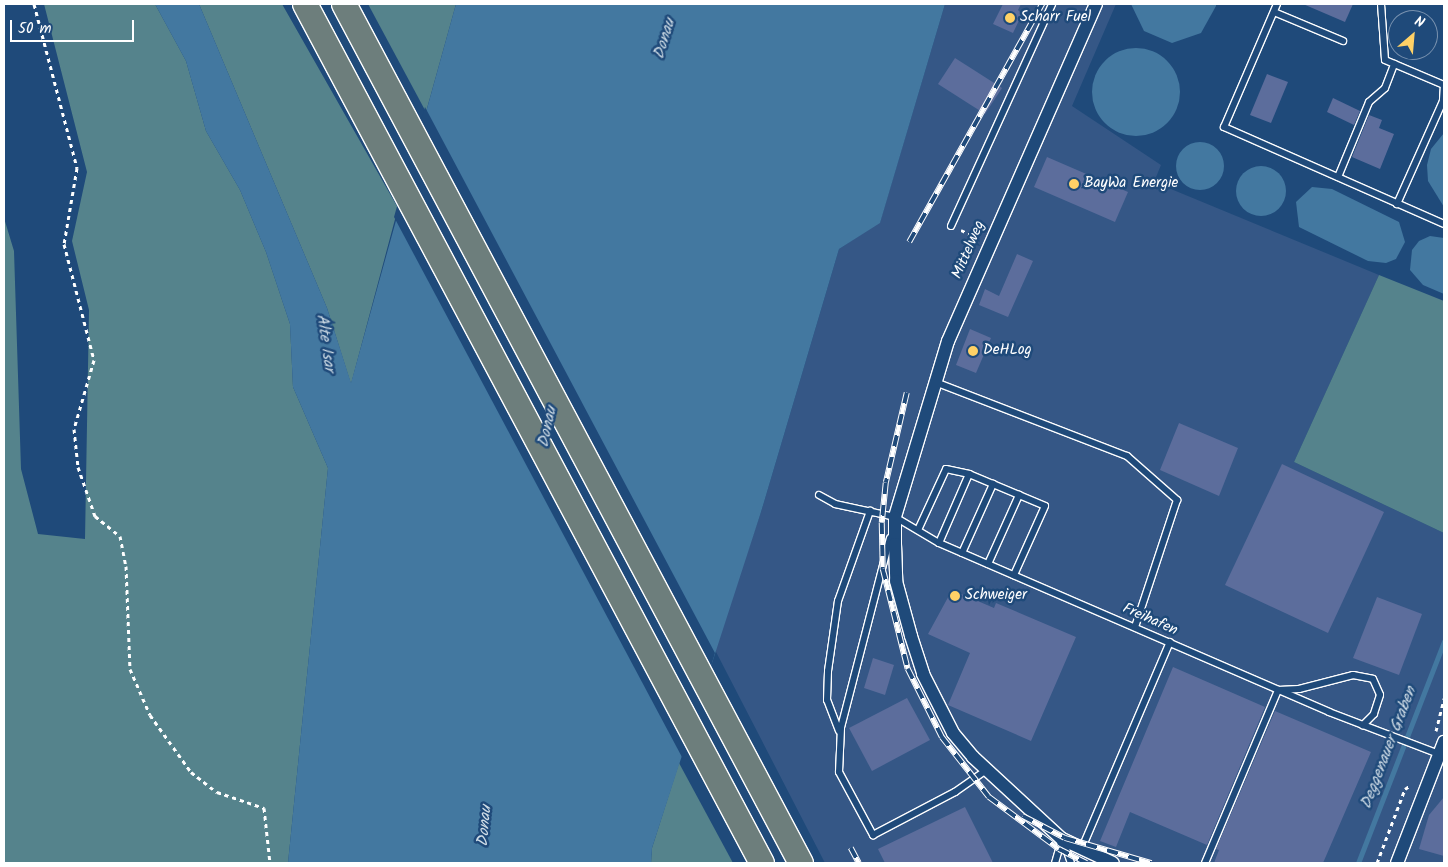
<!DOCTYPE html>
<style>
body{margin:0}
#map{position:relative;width:1448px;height:867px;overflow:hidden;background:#1f4a7a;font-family:Kalam,sans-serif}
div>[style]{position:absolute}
.built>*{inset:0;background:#355786}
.green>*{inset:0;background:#55838c}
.water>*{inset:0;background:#4378a0}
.round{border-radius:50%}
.pier>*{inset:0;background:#1f4a7a}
.stream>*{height:5px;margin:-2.5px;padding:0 2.5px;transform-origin:2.5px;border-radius:2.5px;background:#4378a0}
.building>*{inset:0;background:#5c6d9c}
.path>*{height:3px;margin-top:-1.5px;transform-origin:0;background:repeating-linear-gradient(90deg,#fff 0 4px,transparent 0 8px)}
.roads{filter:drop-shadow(1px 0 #fff) drop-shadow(-1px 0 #fff) drop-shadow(0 1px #fff) drop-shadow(0 -1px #fff)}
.lane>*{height:6px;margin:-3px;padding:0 3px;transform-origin:3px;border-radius:3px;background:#1f4a7a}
.street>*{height:12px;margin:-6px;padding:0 6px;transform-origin:6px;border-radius:6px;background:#1f4a7a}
.highway>*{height:24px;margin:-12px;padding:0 12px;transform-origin:12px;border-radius:12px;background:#6d7e7c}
.rail>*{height:5.5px;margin-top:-2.75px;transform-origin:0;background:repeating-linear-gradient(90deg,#1f4a7a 0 11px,#fff 0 22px);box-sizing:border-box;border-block:1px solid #fff}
.dots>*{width:14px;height:14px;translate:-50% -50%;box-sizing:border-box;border:2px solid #1f4a7a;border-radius:50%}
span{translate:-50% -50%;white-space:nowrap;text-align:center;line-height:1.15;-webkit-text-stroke:5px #1f4a7a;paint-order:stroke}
.poi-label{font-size:15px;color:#fff}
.left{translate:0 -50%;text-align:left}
.street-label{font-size:15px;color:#fff}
.water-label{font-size:16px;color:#d0dde7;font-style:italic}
.frame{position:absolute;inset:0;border:5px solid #fff;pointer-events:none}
.north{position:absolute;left:1388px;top:10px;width:50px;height:50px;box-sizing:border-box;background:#1f4a7a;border:1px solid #7992af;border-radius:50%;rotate:27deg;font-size:14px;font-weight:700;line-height:20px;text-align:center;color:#fff}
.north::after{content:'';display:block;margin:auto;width:18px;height:22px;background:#ffd166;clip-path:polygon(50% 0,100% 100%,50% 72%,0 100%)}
.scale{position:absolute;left:10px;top:20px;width:124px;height:22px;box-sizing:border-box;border:2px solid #fff;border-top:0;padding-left:6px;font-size:15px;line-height:18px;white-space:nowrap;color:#fff;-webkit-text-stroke:4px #1f4a7a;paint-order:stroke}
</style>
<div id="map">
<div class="built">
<i style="clip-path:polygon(945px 4px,1116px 4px,1072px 106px,1161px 165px,1154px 182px,1379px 275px,1294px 462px,1444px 533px,1444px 863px,825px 863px,714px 648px,761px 512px,839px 249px,880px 222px)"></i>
</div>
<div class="green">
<i style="clip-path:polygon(44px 4px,155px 4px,186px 61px,206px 131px,240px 190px,266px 252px,290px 324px,293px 387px,328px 468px,288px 863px,4px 863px,4px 218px,14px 251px,21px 469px,38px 534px,85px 539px,89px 310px,72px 241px,87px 172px)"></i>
<i style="clip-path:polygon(199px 4px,282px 4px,398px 208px,351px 384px,327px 308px)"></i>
<i style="clip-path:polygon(368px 4px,456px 4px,426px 112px)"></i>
<i style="clip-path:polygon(1379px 275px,1444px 301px,1444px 533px,1294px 462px)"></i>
<i style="clip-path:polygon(679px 763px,733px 863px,651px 863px,652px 848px)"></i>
</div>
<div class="water">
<i style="clip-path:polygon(155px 4px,199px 4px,327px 308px,351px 383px,456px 4px,945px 4px,880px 223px,839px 249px,761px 512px,652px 848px,651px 863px,288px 863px,328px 468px,293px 387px,290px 324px,266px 252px,240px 190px,206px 131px,186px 61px)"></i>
<i style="clip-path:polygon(1131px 4px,1216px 4px,1216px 6px,1201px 33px,1172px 43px,1144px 31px)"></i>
<i class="round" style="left:1092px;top:48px;width:88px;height:88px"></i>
<i style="clip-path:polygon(1444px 133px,1444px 207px,1428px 181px,1427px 165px,1431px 149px)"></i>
<i class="round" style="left:1176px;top:142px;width:48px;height:48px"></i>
<i class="round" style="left:1236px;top:166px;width:50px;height:50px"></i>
<i style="clip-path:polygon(1312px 187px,1332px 189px,1399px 222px,1405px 242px,1396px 259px,1386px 263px,1368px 261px,1299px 227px,1296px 202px)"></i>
<i style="clip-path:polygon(1430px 236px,1444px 238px,1444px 294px,1423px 285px,1410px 270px,1412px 250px,1419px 241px)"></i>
</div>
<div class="pier">
<i style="clip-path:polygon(425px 107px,715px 653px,683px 759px,394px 217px)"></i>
</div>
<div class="stream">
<i style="left:1358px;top:863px;width:238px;rotate:-68.8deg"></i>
</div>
<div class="building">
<i style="clip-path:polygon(1003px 4px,1021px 4px,1018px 10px,1022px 14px,1013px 33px,993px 24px)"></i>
<i style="clip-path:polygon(1303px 4px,1353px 4px,1345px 22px)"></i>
<i style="clip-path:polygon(955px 58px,1002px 88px,985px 114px,938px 84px)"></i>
<i style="clip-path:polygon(1267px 74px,1288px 82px,1271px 123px,1250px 115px)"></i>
<i style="clip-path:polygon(1333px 98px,1360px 111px,1354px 125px,1327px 112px)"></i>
<i style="clip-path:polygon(1369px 115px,1382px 120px,1379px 128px,1394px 134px,1380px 169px,1352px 157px)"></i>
<i style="clip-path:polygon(1047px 157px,1128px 192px,1115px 222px,1034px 187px)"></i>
<i style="clip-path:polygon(1017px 254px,1033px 261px,1008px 317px,979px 305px,985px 289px,999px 296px)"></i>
<i style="clip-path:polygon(970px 329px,991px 338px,976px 373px,956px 365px)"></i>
<i style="clip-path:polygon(1179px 423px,1238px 448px,1219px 496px,1160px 470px)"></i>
<i style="clip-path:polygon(1282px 464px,1384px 512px,1328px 633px,1225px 585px)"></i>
<i style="clip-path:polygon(952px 590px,994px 608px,996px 603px,1076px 637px,1031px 741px,948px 705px,970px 653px,928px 634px)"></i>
<i style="clip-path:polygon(1377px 597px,1422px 614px,1399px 675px,1353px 658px)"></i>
<i style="clip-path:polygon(873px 658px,894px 665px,885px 695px,864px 688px)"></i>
<i style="clip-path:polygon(1173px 667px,1265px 707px,1207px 845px,1130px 812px,1116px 847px,1100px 841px)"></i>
<i style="clip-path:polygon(907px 698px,930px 740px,872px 771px,849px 728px)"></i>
<i style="clip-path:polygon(1275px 711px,1371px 752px,1323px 863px,1214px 863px,1219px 850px,1216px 849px)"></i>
<i style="clip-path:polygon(1444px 797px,1444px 856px,1419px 849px,1429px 815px)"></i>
<i style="clip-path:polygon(965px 807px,993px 863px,885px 863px,878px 849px)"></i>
</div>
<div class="path">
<i style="left:34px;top:4px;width:170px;rotate:75.3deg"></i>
<i style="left:77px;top:168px;width:77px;rotate:99.7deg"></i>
<i style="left:64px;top:244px;width:120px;rotate:75.5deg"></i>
<i style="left:94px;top:360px;width:72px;rotate:106.2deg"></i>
<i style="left:74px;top:429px;width:38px;rotate:84deg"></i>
<i style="left:78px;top:467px;width:52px;rotate:70.9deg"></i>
<i style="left:95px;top:516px;width:32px;rotate:39deg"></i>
<i style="left:120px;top:536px;width:31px;rotate:79deg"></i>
<i style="left:126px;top:566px;width:103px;rotate:87.8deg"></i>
<i style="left:130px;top:669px;width:50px;rotate:66.5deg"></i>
<i style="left:150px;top:715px;width:70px;rotate:54.3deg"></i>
<i style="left:191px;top:772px;width:33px;rotate:38deg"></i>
<i style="left:217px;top:792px;width:50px;rotate:18.8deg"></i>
<i style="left:264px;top:808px;width:55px;rotate:83.8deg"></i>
<i style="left:961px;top:230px;width:19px;rotate:25deg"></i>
<i style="left:1436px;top:731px;width:34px;rotate:-76deg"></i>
<i style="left:1377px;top:863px;width:79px;rotate:-69.3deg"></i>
<i style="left:1405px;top:789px;width:7px;rotate:-34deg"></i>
</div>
<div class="roads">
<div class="lane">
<i style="left:1277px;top:4px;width:134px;rotate:113.3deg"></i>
<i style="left:1224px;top:127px;width:240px;rotate:23.8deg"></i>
<i style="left:1381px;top:4px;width:56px;rotate:85.9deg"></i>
<i style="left:1385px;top:60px;width:64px;rotate:23deg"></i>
<i style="left:1444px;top:85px;width:16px;rotate:94deg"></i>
<i style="left:1443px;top:101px;width:113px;rotate:114.1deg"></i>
<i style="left:1274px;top:12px;width:75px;rotate:22.8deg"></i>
<i style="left:1338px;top:177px;width:81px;rotate:-67.5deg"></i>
<i style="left:1369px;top:102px;width:21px;rotate:-41deg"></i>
<i style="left:1385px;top:88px;width:26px;rotate:-69deg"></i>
<i style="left:951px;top:226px;width:244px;rotate:-65.5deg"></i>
<i style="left:935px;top:382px;width:206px;rotate:21.1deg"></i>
<i style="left:1127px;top:456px;width:67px;rotate:41.3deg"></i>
<i style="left:1177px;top:500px;width:134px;rotate:108.3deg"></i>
<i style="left:819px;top:495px;width:18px;rotate:29deg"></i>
<i style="left:835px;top:504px;width:61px;rotate:12.2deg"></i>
<i style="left:895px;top:517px;width:51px;rotate:30.6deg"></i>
<i style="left:939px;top:543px;width:425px;rotate:23.4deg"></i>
<i style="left:1329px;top:712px;width:118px;rotate:20.9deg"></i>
<i style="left:918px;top:530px;width:67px;rotate:-65.3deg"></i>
<i style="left:946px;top:469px;width:24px;rotate:12deg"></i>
<i style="left:969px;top:474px;width:82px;rotate:22.8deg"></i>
<i style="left:1045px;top:506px;width:76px;rotate:114.2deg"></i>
<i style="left:890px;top:538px;width:196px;rotate:104.5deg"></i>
<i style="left:841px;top:728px;width:44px;rotate:92.6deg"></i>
<i style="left:839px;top:772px;width:72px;rotate:61.6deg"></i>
<i style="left:873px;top:835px;width:93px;rotate:-27.7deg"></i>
<i style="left:955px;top:792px;width:39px;rotate:-35deg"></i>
<i style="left:939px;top:543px;width:75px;rotate:-66.5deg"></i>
<i style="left:962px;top:553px;width:76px;rotate:-65.8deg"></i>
<i style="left:988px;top:564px;width:76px;rotate:-65.8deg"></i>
<i style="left:839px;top:731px;width:33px;rotate:-111deg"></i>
<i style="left:827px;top:700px;width:29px;rotate:-88deg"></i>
<i style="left:828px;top:671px;width:71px;rotate:-81.9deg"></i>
<i style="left:838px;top:601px;width:96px;rotate:-70.4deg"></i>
<i style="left:1063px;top:840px;width:24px;rotate:71deg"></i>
<i style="left:1082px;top:848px;width:224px;rotate:-66.9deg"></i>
<i style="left:1055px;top:863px;width:25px;rotate:-74deg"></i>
<i style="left:1205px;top:863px;width:188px;rotate:-67.1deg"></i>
<i style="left:1278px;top:690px;width:21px;rotate:-3deg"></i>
<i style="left:1299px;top:689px;width:56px;rotate:-14.5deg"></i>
<i style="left:1353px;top:675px;width:20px;rotate:11deg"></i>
<i style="left:1373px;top:679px;width:17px;rotate:66deg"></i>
<i style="left:1380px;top:695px;width:20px;rotate:108deg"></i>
<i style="left:1374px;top:714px;width:16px;rotate:135deg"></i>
</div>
<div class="street">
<i style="left:1096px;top:4px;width:368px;rotate:113.7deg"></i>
<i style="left:948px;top:341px;width:184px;rotate:106.8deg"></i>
<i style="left:895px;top:517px;width:27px;rotate:90deg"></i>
<i style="left:895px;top:544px;width:37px;rotate:88deg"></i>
<i style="left:896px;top:581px;width:57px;rotate:74.7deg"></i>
<i style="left:911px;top:636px;width:40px;rotate:72deg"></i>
<i style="left:923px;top:674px;width:66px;rotate:63deg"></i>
<i style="left:953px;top:733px;width:31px;rotate:50deg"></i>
<i style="left:973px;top:757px;width:121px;rotate:42.7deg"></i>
<i style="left:1062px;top:839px;width:56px;rotate:25.2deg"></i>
<i style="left:1397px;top:863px;width:130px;rotate:-68.8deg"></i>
</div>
<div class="highway">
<i style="left:305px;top:4px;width:973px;rotate:61.99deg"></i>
<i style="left:344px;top:4px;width:973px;rotate:61.99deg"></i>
</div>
</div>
<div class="rail">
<i style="left:909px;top:242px;width:273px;rotate:-60.8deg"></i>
<i style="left:907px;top:393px;width:92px;rotate:103.1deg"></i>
<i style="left:886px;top:483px;width:40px;rotate:95.7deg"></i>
<i style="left:882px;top:523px;width:46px;rotate:88.8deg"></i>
<i style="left:883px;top:569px;width:103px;rotate:76deg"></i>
<i style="left:908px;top:669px;width:76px;rotate:63.4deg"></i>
<i style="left:942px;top:737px;width:76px;rotate:51.9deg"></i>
<i style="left:989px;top:797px;width:87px;rotate:36.6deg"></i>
<i style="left:1059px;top:849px;width:31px;rotate:27deg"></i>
<i style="left:1023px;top:816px;width:47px;rotate:27.6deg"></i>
<i style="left:1065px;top:838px;width:90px;rotate:16.2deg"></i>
<i style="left:851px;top:848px;width:17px;rotate:62deg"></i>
</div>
<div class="dots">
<i style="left:1010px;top:18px;background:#ffd166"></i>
<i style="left:1074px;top:184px;background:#ffd166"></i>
<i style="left:973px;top:351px;background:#ffd166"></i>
<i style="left:955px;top:596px;background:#ffd166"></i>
</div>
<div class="poi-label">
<span class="left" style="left:1020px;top:18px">Scharr Fuel</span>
<span class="left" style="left:1084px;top:184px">BayWa Energie</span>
<span class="left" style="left:983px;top:351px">DeHLog</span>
<span class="left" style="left:965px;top:596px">Schweiger</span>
</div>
<div class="street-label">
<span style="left:969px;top:250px;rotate:-67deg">Mittelweg</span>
<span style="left:1150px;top:620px;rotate:24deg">Freihafen</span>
</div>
<div class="water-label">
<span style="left:665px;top:39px;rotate:-73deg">Donau</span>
<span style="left:325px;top:343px;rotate:82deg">Alte Isar</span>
<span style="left:548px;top:427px;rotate:-78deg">Donau</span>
<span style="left:1389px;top:748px;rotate:-69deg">Deggenauer Graben</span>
<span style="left:485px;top:826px;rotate:-85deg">Donau</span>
</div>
<div class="frame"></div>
<div class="north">N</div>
<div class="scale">50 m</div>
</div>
